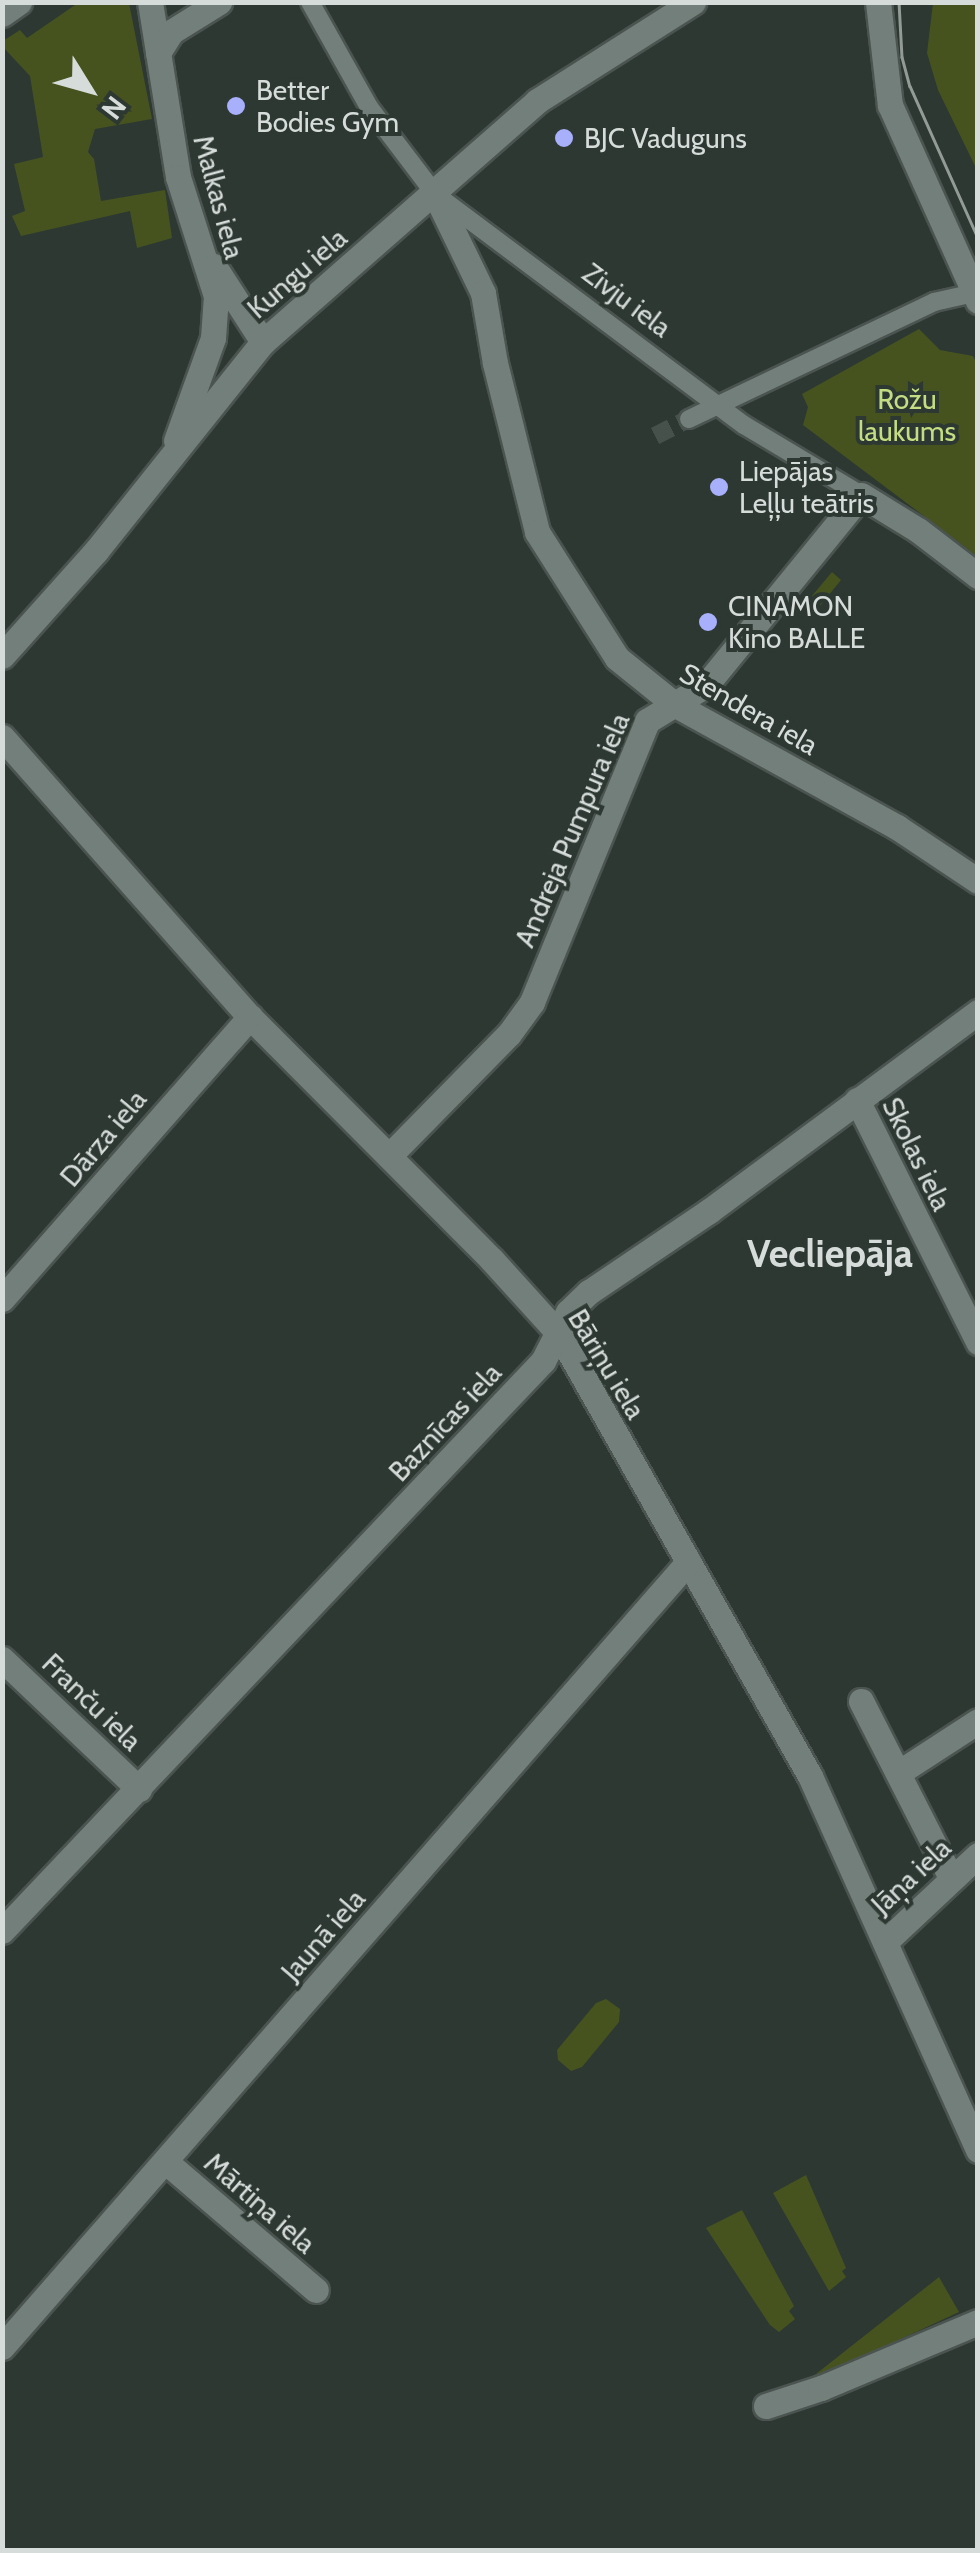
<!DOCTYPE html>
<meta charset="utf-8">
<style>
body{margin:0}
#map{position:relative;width:980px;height:2553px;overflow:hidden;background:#2d3833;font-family:Cabin,sans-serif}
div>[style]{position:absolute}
.green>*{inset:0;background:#46531f}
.pedestrian-tunnel>*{height:18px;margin-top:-9px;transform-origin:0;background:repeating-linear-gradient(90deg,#46514c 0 18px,transparent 0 27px)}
.roads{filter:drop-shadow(2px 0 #4b5450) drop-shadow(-2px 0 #4b5450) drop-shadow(0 2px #4b5450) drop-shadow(0 -2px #4b5450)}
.pedestrian>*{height:18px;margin:-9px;padding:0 9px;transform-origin:9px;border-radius:9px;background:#737f7a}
.minor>*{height:25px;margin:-12.5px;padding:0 12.5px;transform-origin:12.5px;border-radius:12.5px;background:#737f7a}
.tertiary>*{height:25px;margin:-12.5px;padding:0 12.5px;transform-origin:12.5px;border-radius:12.5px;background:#737f7a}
.tram>*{height:2.5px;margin:-1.25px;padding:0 1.25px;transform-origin:1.25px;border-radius:1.25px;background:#939b97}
.dots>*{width:28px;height:28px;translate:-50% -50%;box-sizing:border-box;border:5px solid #2d3833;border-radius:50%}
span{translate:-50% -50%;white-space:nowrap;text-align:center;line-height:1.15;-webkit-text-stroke:8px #2d3833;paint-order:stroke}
.poi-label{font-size:28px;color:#d6dcd9}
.left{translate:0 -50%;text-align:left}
.street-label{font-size:28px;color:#d6dcd9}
.park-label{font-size:28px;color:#c4dd82}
.district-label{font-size:38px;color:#d6dcd9;font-weight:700}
.frame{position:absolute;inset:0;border:5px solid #d6dcd9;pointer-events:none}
.north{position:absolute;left:40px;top:40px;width:100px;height:100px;-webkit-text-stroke:8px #2d3833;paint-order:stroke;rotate:127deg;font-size:28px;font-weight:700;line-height:40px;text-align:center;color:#d6dcd9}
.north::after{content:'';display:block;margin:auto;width:35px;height:45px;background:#d6dcd9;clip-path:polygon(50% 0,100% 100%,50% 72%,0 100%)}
</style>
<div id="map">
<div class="green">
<i style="clip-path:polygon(78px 3px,129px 3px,152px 119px,95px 129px,88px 152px,94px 159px,101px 201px,165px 190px,172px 238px,137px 248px,130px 211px,21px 236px,12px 216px,25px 211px,14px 164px,43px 157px,30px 76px,3px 47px,3px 41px,20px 30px,27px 38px)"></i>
<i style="clip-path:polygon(933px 3px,977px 3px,977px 170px,938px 90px,927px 53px)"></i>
<i style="clip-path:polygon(919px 329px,940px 350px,973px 356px,977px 364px,977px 556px,803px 425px,808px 407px,802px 394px)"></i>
<i style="clip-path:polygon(832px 572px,841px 580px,819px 607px,812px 607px,806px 603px)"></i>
<i style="clip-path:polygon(606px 1999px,620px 2009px,619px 2022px,582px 2067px,571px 2071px,558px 2060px,557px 2050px,596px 2003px)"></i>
<i style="clip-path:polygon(806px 2175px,846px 2268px,842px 2271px,846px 2277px,829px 2291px,773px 2193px)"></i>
<i style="clip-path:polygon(742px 2210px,794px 2306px,789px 2311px,795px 2319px,779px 2332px,770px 2325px,706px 2228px)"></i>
<i style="clip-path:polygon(939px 2277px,959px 2312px,802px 2385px)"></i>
</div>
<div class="pedestrian-tunnel">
<i style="left:655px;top:436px;width:38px;rotate:-27deg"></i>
</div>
<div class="roads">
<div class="pedestrian">
<i style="left:310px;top:2px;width:120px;rotate:60.7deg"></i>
<i style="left:369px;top:107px;width:109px;rotate:52.8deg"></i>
<i style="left:435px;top:194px;width:386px;rotate:36.8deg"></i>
<i style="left:744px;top:425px;width:136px;rotate:30.9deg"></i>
<i style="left:689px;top:419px;width:272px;rotate:-25.5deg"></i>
<i style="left:934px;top:302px;width:41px;rotate:-12.7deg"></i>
</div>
<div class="minor">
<i style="left:2px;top:14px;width:21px;rotate:-35deg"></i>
<i style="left:435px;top:194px;width:110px;rotate:64.1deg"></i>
<i style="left:483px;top:293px;width:71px;rotate:80.3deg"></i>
<i style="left:495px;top:363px;width:174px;rotate:76deg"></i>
<i style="left:537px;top:532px;width:149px;rotate:57.6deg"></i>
<i style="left:617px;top:658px;width:73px;rotate:38.9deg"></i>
<i style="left:674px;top:704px;width:255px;rotate:28.9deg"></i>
<i style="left:897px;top:827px;width:97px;rotate:33.7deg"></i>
<i style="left:2px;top:737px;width:374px;rotate:48.5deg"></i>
<i style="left:250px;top:1017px;width:343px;rotate:45.1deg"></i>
<i style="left:492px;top:1260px;width:100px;rotate:47.8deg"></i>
<i style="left:559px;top:1334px;width:508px;rotate:60.41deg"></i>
<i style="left:810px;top:1776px;width:410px;rotate:65.8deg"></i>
<i style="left:857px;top:1100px;width:271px;rotate:63.4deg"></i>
<i style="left:389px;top:1156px;width:171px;rotate:-45.5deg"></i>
<i style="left:509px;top:1034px;width:39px;rotate:-54deg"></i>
<i style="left:532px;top:1002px;width:304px;rotate:-67.7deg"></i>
<i style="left:647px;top:721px;width:69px;rotate:-31.4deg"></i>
<i style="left:706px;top:685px;width:245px;rotate:-50.8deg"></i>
<i style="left:861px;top:495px;width:67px;rotate:31.6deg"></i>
<i style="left:918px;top:530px;width:76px;rotate:37.5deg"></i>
<i style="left:2px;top:1299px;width:376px;rotate:-48.7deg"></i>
<i style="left:2px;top:1659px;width:189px;rotate:43.5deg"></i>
<i style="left:861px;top:1701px;width:199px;rotate:63deg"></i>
<i style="left:898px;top:1773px;width:95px;rotate:-33deg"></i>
<i style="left:2px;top:1931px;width:786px;rotate:-46.5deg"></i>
<i style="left:543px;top:1361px;width:55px;rotate:-63deg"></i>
<i style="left:568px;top:1312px;width:29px;rotate:-44deg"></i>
<i style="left:589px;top:1292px;width:145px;rotate:-34deg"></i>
<i style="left:709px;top:1211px;width:335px;rotate:-36.5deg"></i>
<i style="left:886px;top:1941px;width:126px;rotate:-43.1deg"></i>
<i style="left:166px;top:2162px;width:197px;rotate:40.5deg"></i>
<i style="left:2px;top:2347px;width:1043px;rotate:-48.85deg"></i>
<i style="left:766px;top:2406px;width:58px;rotate:-18.1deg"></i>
<i style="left:821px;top:2388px;width:170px;rotate:-22.8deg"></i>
</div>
<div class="tertiary">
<i style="left:150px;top:2px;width:177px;rotate:80.9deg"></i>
<i style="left:178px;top:177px;width:125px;rotate:72.3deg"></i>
<i style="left:216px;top:296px;width:42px;rotate:94.1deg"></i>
<i style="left:213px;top:338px;width:109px;rotate:109.8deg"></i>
<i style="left:878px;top:2px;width:104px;rotate:83.4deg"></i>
<i style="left:890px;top:105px;width:215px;rotate:65.8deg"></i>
<i style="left:158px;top:53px;width:25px;rotate:-58deg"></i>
<i style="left:171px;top:32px;width:57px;rotate:-32deg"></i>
<i style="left:214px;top:266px;width:90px;rotate:57.2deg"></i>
<i style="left:2px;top:656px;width:141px;rotate:-48.2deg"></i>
<i style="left:96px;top:551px;width:268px;rotate:-51.4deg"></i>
<i style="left:263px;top:342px;width:365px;rotate:-41.3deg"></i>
<i style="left:537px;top:101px;width:185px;rotate:-32.4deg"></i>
</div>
</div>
<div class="tram">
<i style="left:899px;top:2px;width:55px;rotate:86.9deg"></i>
<i style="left:902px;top:57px;width:30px;rotate:75deg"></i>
<i style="left:910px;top:86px;width:167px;rotate:65.9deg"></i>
</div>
<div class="dots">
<i style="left:236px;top:106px;background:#a8b0fc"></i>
<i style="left:564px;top:138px;background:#a8b0fc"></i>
<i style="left:719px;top:487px;background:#a8b0fc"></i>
<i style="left:708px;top:622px;background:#a8b0fc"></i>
</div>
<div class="poi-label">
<span class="left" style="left:256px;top:106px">Better<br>Bodies Gym</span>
<span class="left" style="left:584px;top:138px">BJC Vaduguns</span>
<span class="left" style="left:739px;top:487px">Liepājas<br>Leļļu teātris</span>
<span class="left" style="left:728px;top:622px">CINAMON<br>Kino BALLE</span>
</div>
<div class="street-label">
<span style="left:219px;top:197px;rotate:75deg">Malkas iela</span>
<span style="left:297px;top:273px;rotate:-41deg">Kungu iela</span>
<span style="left:627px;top:300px;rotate:37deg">Zivju iela</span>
<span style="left:749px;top:709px;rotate:30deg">Stendera iela</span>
<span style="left:572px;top:830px;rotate:-67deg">Andreja Pumpura iela</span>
<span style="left:103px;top:1138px;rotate:-50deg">Dārza iela</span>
<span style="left:917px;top:1154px;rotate:64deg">Skolas iela</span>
<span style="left:607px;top:1364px;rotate:59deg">Bāriņu iela</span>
<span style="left:445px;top:1422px;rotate:-47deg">Baznīcas iela</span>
<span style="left:92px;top:1702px;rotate:44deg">Franču iela</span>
<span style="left:911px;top:1876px;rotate:-43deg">Jāņa iela</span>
<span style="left:323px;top:1935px;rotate:-49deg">Jaunā iela</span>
<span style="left:260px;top:2203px;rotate:41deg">Mārtiņa iela</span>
</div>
<div class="park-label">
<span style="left:907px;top:415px">Rožu<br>laukums</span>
</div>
<div class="district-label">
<span style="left:830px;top:1254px">Vecliepāja</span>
</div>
<div class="frame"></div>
<div class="north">N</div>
</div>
